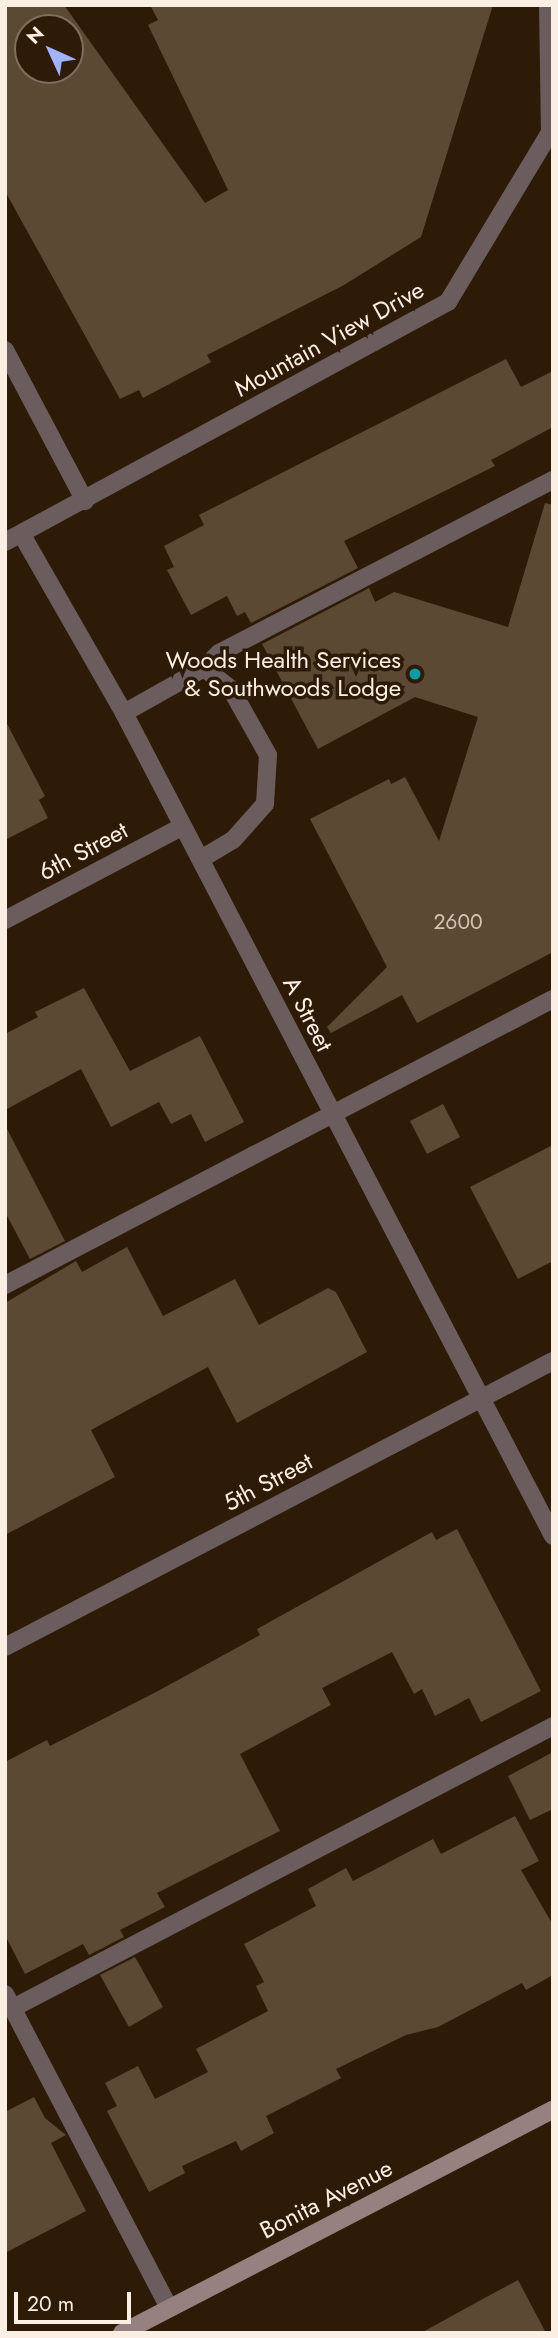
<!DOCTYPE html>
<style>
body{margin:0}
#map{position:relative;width:558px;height:2338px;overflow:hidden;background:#2d1b08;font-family:Jost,sans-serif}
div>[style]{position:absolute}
.building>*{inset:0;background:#5c4933}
.service>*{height:18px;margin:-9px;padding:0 9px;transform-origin:9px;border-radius:9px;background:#6b5d5d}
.minor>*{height:18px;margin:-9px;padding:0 9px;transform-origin:9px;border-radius:9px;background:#6b5d5d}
.secondary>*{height:18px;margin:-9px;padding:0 9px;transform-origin:9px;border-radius:9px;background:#978080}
.dots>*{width:19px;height:19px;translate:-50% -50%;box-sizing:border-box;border:4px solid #2d1b08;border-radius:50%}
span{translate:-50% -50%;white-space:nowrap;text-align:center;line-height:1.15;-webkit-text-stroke:7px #2d1b08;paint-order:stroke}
.number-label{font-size:21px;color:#d3c5b6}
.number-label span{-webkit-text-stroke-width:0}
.street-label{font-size:24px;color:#fbeee2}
.poi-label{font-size:24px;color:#fbeee2}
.right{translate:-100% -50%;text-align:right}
.frame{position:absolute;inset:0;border:7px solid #fbeee2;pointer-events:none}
.north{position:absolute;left:14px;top:14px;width:70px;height:70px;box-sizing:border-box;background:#2d1b08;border:2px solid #7f6f5f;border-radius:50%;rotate:315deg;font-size:19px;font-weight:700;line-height:28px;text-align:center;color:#fbeee2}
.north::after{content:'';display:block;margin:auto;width:24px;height:32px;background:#a1b3fd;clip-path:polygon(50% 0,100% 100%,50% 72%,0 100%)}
.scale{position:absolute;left:14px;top:2292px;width:117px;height:32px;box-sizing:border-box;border:4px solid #fbeee2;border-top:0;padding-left:9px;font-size:21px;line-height:24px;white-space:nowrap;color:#fbeee2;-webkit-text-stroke:5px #2d1b08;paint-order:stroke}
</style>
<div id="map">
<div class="building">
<i style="clip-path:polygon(evenodd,5px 5px,64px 5px,205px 203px,228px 190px,148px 25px,158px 20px,150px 5px,493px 5px,421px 237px,344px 285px,207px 355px,211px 362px,143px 398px,139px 390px,120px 399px,5px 191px,5px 5px,28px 28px,70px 28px,70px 70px,28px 70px,28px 28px)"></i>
<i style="clip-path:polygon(506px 359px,521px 387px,553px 371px,553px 427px,491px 460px,495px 466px,344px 541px,358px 568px,251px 623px,245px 612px,237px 616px,227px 596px,191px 615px,167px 570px,174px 567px,164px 546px,204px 525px,199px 515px)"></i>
<i style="clip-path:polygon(545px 503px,553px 505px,553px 952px,417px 1023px,402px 995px,331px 1033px,327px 1027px,387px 967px,310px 819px,389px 779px,391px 784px,405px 777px,439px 841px,478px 717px,415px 697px,318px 749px,262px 644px,369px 588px,375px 602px,394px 592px,508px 627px)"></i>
<i style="clip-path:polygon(5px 720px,45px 796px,39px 800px,48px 818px,5px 840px)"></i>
<i style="clip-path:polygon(84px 988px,130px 1071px,200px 1036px,244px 1122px,205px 1142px,191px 1114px,171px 1124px,159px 1102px,111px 1127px,81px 1069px,5px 1110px,5px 1034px,38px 1017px,35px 1012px)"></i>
<i style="clip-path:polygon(443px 1104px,460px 1137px,427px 1154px,410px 1121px)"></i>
<i style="clip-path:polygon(5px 1125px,65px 1241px,30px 1259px,5px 1212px)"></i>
<i style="clip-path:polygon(553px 1145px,553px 1261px,518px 1279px,470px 1187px)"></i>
<i style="clip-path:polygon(127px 1247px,163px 1316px,235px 1279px,259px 1325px,328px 1288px,336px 1292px,367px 1352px,237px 1423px,208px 1367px,91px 1430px,115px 1477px,5px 1535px,5px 1303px,76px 1261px,82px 1272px)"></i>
<i style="clip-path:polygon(457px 1529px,541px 1691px,481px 1722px,469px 1698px,435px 1716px,422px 1689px,414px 1694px,392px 1652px,322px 1688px,331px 1705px,240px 1754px,280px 1831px,157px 1893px,165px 1907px,120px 1930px,124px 1937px,89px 1955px,83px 1944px,25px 1974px,5px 1935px,5px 1762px,47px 1740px,50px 1746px,158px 1691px,260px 1635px,257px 1629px,432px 1532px,436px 1540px)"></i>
<i style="clip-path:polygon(553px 1752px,553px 1809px,530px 1820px,508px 1776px)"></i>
<i style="clip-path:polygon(515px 1816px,539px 1861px,521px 1870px,553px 1925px,553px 1975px,526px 1990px,522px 1983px,438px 2027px,406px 2035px,336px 2069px,341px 2078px,266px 2116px,274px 2133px,241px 2151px,236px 2141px,182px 2166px,185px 2173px,149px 2192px,107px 2111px,117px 2106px,105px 2083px,138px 2066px,155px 2099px,208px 2072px,196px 2049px,268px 2011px,256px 1986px,264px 1982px,244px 1944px,316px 1906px,308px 1889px,346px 1868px,353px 1881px,433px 1839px,441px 1854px)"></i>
<i style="clip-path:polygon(135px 1957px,163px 2007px,129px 2027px,100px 1975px)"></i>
<i style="clip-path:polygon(34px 2097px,45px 2118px,66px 2135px,51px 2143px,86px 2211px,5px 2253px,5px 2112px)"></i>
<i style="clip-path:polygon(518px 2280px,546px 2333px,421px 2333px,479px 2301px)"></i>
</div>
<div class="service">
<i style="left:5px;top:350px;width:171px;rotate:62.1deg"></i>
<i style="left:124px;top:713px;width:92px;rotate:-29.4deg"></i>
<i style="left:204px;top:668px;width:21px;rotate:-45deg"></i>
<i style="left:219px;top:653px;width:376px;rotate:-27.4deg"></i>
<i style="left:201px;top:859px;width:37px;rotate:-31deg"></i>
<i style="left:233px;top:840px;width:48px;rotate:-48.4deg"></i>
<i style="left:265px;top:804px;width:49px;rotate:-86.5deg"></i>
<i style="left:268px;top:755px;width:76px;rotate:-119.3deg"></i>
<i style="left:231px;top:689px;width:34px;rotate:-142deg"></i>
<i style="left:5px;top:1285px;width:618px;rotate:-27.56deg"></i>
<i style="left:5px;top:1994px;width:354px;rotate:62.4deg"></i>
<i style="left:13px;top:2008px;width:609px;rotate:-27.57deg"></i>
</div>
<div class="minor">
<i style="left:22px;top:535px;width:205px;rotate:60.2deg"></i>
<i style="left:124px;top:713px;width:928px;rotate:62.47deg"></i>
<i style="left:5px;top:542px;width:504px;rotate:-28.45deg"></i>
<i style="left:448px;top:302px;width:198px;rotate:-59deg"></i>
<i style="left:550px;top:132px;width:127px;rotate:-90.9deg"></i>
<i style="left:5px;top:920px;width:201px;rotate:-27.8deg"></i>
<i style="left:5px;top:1647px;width:618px;rotate:-27.56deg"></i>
</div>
<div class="secondary">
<i style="left:122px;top:2333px;width:485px;rotate:-27.4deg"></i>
</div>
<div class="dots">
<i style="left:415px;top:674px;background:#0f9aa8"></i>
</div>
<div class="number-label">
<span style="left:458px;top:922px">2600</span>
</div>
<div class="street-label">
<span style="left:329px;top:339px;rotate:-29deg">Mountain View Drive</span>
<span style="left:83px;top:851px;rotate:-28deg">6th Street</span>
<span style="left:308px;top:1014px;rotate:63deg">A Street</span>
<span style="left:268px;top:1482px;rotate:-28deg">5th Street</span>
<span style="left:326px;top:2199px;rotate:-27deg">Bonita Avenue</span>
</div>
<div class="poi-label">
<span class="right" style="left:401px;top:674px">Woods Health Services<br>&amp; Southwoods Lodge</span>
</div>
<div class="frame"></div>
<div class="north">N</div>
<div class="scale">20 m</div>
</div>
